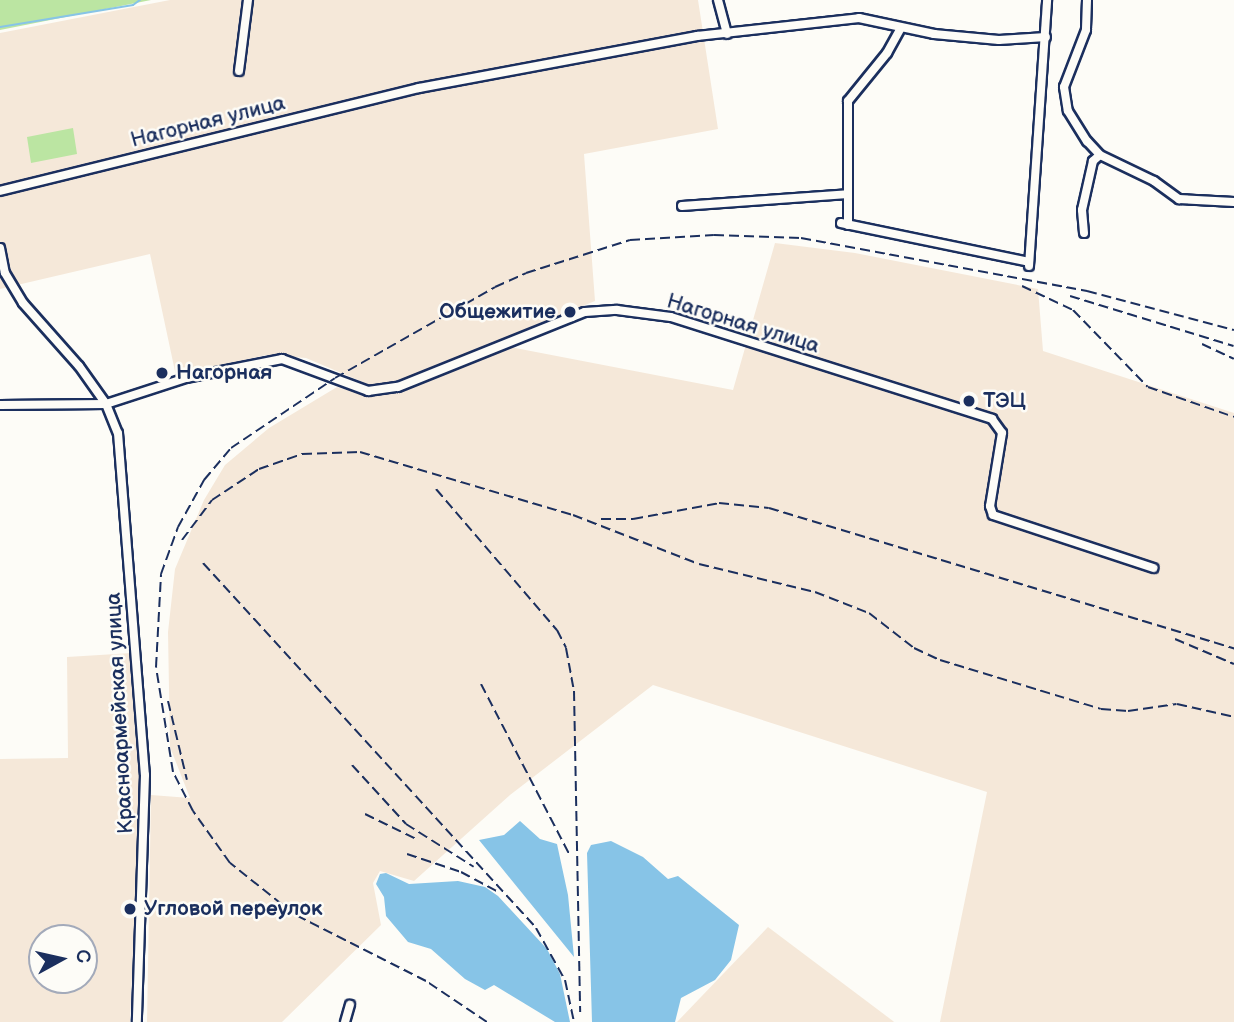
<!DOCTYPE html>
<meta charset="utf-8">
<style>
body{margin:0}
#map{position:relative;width:1234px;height:1022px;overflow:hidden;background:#fdfcf7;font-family:"Balsamiq Sans",sans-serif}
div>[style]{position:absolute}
.built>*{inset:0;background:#f5e8d9}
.green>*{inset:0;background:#bbe5a2}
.water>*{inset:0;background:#87c4e7}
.stream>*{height:2px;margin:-1px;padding:0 1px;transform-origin:1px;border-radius:1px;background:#87c4e7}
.roads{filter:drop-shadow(2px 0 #1b2f5e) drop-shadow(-2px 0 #1b2f5e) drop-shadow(0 2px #1b2f5e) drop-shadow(0 -2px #1b2f5e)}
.minor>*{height:8px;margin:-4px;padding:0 4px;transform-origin:4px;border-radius:4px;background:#fdfcf7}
.rail>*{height:2px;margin-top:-1px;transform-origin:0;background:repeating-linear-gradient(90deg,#1b2f5e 0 10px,transparent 0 15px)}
.dots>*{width:19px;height:19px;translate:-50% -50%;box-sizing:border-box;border:4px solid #fdfcf7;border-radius:50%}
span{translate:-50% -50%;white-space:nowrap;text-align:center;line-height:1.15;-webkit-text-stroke:5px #fdfcf7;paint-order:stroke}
.street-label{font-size:21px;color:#1b2f5e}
.poi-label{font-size:21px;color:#1b2f5e;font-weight:700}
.right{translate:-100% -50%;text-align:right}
.left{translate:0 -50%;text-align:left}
.north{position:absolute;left:28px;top:924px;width:70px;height:70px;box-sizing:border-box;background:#fdfcf7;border:2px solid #a3aaba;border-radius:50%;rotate:82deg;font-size:19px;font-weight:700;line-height:28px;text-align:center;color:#1b2f5e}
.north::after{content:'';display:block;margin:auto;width:24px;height:32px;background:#1b2f5e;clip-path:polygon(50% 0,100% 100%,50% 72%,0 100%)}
</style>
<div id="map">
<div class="built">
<i style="clip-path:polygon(170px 0,698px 0,718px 129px,584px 154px,595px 301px,395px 382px,372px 386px,306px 358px,266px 355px,176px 376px,150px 254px,0 289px,0 33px)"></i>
<i style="clip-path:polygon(775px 243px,855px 253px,1038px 289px,1043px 351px,1234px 413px,1234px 1022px,940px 1022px,987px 792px,653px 685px,510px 795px,414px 881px,380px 871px,373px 883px,381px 925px,282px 1022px,147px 1022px,151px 795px,190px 798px,170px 747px,168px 632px,175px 569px,204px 500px,225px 465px,269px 428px,337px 387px,368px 395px,398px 393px,510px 347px,733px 390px)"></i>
<i style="clip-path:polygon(evenodd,132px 653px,141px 773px,130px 1022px,0 1022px,0 759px,68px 758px,67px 657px,132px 653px,42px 938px,84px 938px,84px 980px,42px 980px,42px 938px)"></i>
<i style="clip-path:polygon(768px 927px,893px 1021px,894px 1022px,677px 1022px)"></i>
</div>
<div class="green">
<i style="clip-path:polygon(0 0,151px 0,0 30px)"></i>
<i style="clip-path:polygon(73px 128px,77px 154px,31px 163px,27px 137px)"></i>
</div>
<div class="water">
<i style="clip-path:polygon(520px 821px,540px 839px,557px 844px,568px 895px,574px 957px,479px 840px,504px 835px)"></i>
<i style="clip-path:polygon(611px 841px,643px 857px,668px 879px,678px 876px,739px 925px,731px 960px,715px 980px,681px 998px,675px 1022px,592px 1022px,587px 853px,591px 845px)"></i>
<i style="clip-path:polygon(386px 873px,409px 884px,458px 881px,485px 887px,498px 896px,547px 949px,560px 974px,570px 1022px,555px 1022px,494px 985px,485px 990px,465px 979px,431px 949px,408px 942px,386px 916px,384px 897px,376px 884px,380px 874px)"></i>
</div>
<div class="stream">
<i style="left:0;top:27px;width:135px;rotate:-9.4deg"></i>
<i style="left:133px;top:5px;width:9px;rotate:-36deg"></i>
</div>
<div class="roads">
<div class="minor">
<i style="left:718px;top:0;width:35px;rotate:75deg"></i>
<i style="left:1087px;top:0;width:30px;rotate:92deg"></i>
<i style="left:1086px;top:30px;width:61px;rotate:111.1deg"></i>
<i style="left:1064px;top:87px;width:24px;rotate:81deg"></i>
<i style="left:1068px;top:111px;width:36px;rotate:58deg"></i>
<i style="left:1087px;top:141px;width:19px;rotate:47deg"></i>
<i style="left:1100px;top:155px;width:60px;rotate:25.7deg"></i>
<i style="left:1154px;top:181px;width:31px;rotate:36deg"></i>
<i style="left:1179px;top:199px;width:55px;rotate:3.1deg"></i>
<i style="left:239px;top:71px;width:72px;rotate:-82.8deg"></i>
<i style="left:0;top:191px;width:431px;rotate:-13.8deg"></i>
<i style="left:419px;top:88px;width:283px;rotate:-10.6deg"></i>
<i style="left:697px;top:36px;width:163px;rotate:-6.3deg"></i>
<i style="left:859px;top:18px;width:77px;rotate:12deg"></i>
<i style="left:934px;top:34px;width:65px;rotate:5.3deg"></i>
<i style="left:999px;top:40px;width:47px;rotate:-3.7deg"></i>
<i style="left:682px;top:206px;width:166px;rotate:-4.1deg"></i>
<i style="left:841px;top:223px;width:192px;rotate:11.7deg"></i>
<i style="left:848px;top:225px;width:124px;rotate:-90deg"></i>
<i style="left:848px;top:101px;width:62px;rotate:-50.9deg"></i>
<i style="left:887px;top:53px;width:29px;rotate:-61deg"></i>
<i style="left:1084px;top:233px;width:23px;rotate:-95deg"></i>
<i style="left:1082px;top:210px;width:50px;rotate:-77.3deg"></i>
<i style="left:1093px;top:161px;width:9px;rotate:-41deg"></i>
<i style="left:0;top:248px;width:25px;rotate:79deg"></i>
<i style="left:5px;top:273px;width:35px;rotate:59deg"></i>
<i style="left:23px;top:303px;width:84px;rotate:48.4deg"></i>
<i style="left:79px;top:366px;width:47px;rotate:54.6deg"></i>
<i style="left:106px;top:404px;width:31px;rotate:68deg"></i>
<i style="left:118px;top:433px;width:343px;rotate:85.5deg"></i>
<i style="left:145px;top:775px;width:247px;rotate:91.9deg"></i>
<i style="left:1029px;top:266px;width:267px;rotate:-86.1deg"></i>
<i style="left:0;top:405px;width:106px;rotate:-0.5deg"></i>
<i style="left:106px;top:404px;width:84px;rotate:-18deg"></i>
<i style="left:186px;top:378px;width:98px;rotate:-11.2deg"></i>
<i style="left:282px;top:359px;width:92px;rotate:20.4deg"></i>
<i style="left:368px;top:391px;width:30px;rotate:-8deg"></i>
<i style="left:398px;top:387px;width:201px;rotate:-21.9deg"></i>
<i style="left:585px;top:312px;width:32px;rotate:-4deg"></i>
<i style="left:617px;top:310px;width:54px;rotate:7.4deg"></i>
<i style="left:671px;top:317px;width:337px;rotate:17.6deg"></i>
<i style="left:992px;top:419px;width:17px;rotate:54deg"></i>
<i style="left:1002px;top:433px;width:74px;rotate:99.3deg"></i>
<i style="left:990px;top:506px;width:9px;rotate:72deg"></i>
<i style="left:993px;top:515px;width:169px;rotate:18.3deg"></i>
<i style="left:345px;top:1022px;width:18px;rotate:-74deg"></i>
</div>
</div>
<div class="rail">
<i style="left:1022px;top:286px;width:56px;rotate:25.2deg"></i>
<i style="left:1073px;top:310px;width:107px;rotate:45.8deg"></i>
<i style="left:1148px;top:387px;width:91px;rotate:19.2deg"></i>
<i style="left:1070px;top:296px;width:171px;rotate:17deg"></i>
<i style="left:1202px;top:344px;width:35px;rotate:25deg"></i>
<i style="left:436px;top:489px;width:186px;rotate:49.4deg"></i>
<i style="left:557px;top:630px;width:20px;rotate:63deg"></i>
<i style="left:566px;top:648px;width:44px;rotate:79.5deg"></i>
<i style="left:574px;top:691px;width:321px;rotate:88.9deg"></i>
<i style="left:601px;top:519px;width:32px"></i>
<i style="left:633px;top:519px;width:87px;rotate:-10.5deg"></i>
<i style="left:719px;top:503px;width:50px;rotate:5.7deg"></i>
<i style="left:769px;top:508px;width:486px;rotate:16.8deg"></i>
<i style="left:182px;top:540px;width:50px;rotate:-53.1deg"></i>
<i style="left:212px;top:500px;width:56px;rotate:-33.4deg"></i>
<i style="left:259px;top:469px;width:46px;rotate:-19.2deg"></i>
<i style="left:302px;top:454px;width:58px;rotate:-2deg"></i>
<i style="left:360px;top:452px;width:222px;rotate:16.5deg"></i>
<i style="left:573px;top:515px;width:135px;rotate:21.3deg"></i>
<i style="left:699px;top:564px;width:119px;rotate:13.6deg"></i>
<i style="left:815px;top:592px;width:58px;rotate:21.3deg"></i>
<i style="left:869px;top:613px;width:57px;rotate:37.9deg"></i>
<i style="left:914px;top:648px;width:29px;rotate:25deg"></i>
<i style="left:940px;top:660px;width:168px;rotate:16.9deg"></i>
<i style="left:1101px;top:709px;width:27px;rotate:4deg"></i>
<i style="left:1128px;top:711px;width:49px;rotate:-8.1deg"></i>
<i style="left:1177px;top:704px;width:58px;rotate:12.8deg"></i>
<i style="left:203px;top:563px;width:494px;rotate:47.6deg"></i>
<i style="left:536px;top:928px;width:60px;rotate:60.9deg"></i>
<i style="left:565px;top:980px;width:43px;rotate:77.9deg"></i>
<i style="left:1175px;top:639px;width:64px;rotate:23deg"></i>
<i style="left:481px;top:684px;width:191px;rotate:62.6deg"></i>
<i style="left:168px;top:701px;width:81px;rotate:76.5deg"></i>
<i style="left:352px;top:765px;width:80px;rotate:47.5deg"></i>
<i style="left:406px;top:824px;width:80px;rotate:32.3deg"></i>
<i style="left:365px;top:814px;width:59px;rotate:26.1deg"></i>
<i style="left:407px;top:854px;width:57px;rotate:18.4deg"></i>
<i style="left:461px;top:872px;width:40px;rotate:28deg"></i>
<i style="left:487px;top:1022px;width:73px;rotate:-146.1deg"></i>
<i style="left:426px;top:981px;width:148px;rotate:-153.1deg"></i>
<i style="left:294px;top:914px;width:82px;rotate:-141.4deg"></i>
<i style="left:230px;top:863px;width:64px;rotate:-125.4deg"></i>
<i style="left:193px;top:811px;width:44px;rotate:-117.1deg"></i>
<i style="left:173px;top:772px;width:106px;rotate:-99.2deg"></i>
<i style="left:156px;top:667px;width:93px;rotate:-86.9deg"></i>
<i style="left:161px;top:574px;width:50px;rotate:-70.1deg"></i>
<i style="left:178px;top:527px;width:54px;rotate:-61deg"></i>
<i style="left:204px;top:480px;width:42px;rotate:-49.8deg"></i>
<i style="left:231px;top:448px;width:125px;rotate:-33.9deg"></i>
<i style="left:335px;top:378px;width:184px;rotate:-29.6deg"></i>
<i style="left:495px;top:287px;width:34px;rotate:-24deg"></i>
<i style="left:526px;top:273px;width:109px;rotate:-17.6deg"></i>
<i style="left:630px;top:240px;width:84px;rotate:-3.4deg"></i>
<i style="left:714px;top:235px;width:87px;rotate:2deg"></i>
<i style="left:801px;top:238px;width:291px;rotate:10.5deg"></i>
<i style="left:1087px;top:291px;width:152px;rotate:14.9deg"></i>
</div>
<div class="dots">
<i style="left:570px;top:312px;background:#1b2f5e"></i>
<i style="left:162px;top:373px;background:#1b2f5e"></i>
<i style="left:969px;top:401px;background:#1b2f5e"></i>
<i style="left:130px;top:909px;background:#1b2f5e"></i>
</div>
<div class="street-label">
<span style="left:208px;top:122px;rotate:-14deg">Нагорная улица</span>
<span style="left:743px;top:324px;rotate:17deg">Нагорная улица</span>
<span style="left:120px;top:713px;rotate:-93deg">Красноармейская улица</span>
</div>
<div class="poi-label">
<span class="right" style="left:556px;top:312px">Общежитие</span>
<span class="left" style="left:176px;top:373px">Нагорная</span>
<span class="left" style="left:983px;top:401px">ТЭЦ</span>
<span class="left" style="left:144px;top:909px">Угловой переулок</span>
</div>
<div class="north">С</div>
</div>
